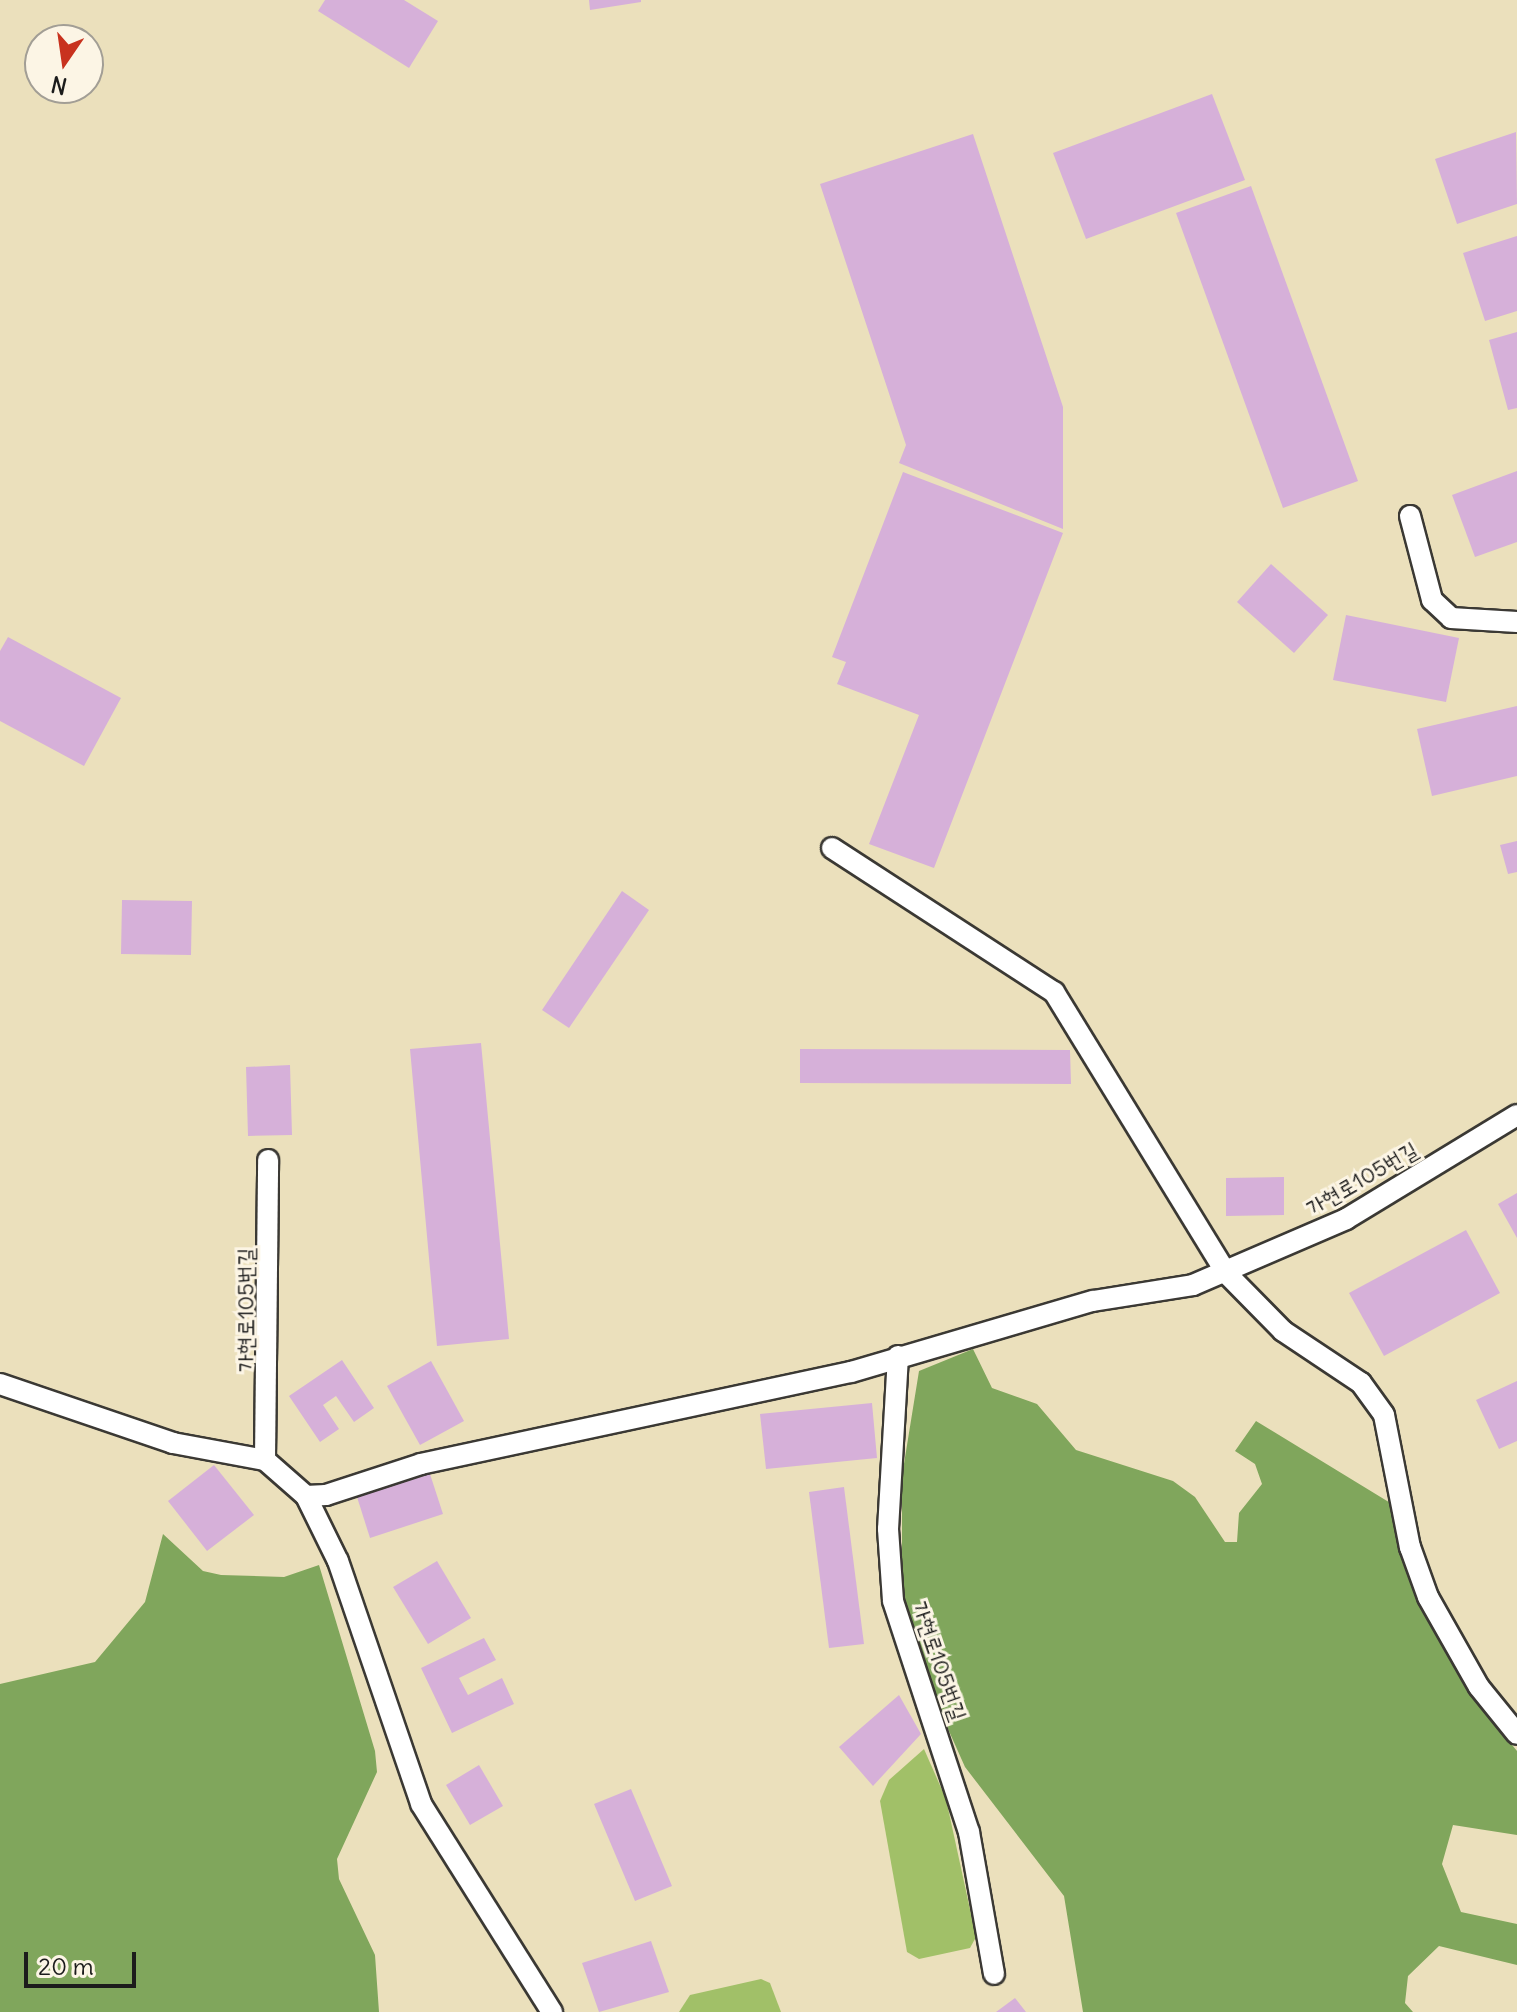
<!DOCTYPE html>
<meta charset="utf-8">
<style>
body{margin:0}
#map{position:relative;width:1517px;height:2012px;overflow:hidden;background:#ebe0bc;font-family:Delius,"Poor Story",sans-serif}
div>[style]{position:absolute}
.green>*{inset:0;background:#a1c068}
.forest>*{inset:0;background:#80a65c}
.building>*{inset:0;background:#d6b0d9}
.roads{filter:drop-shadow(2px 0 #3b3934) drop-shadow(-2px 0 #3b3934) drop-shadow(0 2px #3b3934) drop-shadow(0 -2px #3b3934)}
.service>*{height:20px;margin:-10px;padding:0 10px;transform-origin:10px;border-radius:10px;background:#fff}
span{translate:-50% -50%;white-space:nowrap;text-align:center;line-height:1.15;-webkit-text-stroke:6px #fcf5e5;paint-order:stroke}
.street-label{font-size:22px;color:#1c1c1c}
.north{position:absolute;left:24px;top:24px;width:80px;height:80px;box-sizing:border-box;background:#fcf5e5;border:2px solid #a29e95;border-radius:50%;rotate:193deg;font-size:22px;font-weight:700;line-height:32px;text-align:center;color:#1c1c1c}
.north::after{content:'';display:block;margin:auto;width:28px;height:36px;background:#c8321e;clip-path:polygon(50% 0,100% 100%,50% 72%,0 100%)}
.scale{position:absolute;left:24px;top:1952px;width:112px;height:36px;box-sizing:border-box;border:4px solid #1c1c1c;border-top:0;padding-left:10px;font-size:24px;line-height:28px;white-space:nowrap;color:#1c1c1c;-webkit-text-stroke:6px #fcf5e5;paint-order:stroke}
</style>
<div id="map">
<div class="green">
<i style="clip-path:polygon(924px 1749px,946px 1799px,976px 1937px,970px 1948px,919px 1959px,907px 1952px,880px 1801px,889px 1780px)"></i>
<i style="clip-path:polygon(761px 1979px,770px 1983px,781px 2012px,679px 2012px,690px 1995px)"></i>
</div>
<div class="forest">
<i style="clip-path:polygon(973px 1349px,992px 1388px,1037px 1404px,1076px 1450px,1173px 1481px,1195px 1497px,1225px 1542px,1237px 1542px,1239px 1513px,1262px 1484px,1255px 1464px,1235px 1451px,1256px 1421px,1392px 1504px,1426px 1611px,1477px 1702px,1517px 1751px,1517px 1835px,1453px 1825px,1442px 1864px,1461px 1912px,1517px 1924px,1517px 1965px,1439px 1946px,1408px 1976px,1405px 2003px,1413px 2012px,1083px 2012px,1064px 1896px,965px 1767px,928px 1684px,902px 1597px,902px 1476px,919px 1371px)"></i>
<i style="clip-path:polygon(163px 1534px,203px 1571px,221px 1575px,284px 1577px,319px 1565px,375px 1751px,377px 1772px,337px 1859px,339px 1879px,375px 1955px,379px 2012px,0 2012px,0 1684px,95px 1662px,145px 1602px)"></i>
</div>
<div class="building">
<i style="clip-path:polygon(325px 0,404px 0,438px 21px,409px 68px,318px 11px)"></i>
<i style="clip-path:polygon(589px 0,641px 0,641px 2px,590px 10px)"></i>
<i style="clip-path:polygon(1212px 94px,1245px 180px,1086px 239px,1053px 153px)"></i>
<i style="clip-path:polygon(1516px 132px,1517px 204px,1457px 224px,1435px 159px)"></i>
<i style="clip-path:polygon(973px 134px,1063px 407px,1063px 529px,899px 463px,906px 445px,820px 184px)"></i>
<i style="clip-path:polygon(1251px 186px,1358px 481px,1283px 508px,1176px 213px)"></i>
<i style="clip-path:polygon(1517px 236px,1517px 311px,1485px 321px,1463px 253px)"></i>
<i style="clip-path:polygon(1517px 332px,1517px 408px,1508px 410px,1489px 340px)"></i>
<i style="clip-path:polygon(1517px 471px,1517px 542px,1475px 557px,1452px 495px)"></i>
<i style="clip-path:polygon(903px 472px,1063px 533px,934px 868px,869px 844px,919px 715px,837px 684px,846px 662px,832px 657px)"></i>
<i style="clip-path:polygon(1271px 564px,1328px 615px,1294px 653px,1237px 602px)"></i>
<i style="clip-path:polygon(1346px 615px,1459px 638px,1446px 702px,1333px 680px)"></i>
<i style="clip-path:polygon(8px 637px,121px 698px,84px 766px,0 721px,0 651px)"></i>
<i style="clip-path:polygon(1517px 706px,1517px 776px,1432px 796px,1417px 729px)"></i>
<i style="clip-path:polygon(1517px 841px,1517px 872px,1508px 874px,1500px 845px)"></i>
<i style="clip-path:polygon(622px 891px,649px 910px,569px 1028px,542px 1010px)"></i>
<i style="clip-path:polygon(122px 900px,192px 901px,191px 955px,121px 954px)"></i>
<i style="clip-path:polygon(481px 1043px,509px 1339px,437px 1346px,410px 1049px)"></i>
<i style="clip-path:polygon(800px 1049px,1070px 1050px,1071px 1084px,800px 1083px)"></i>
<i style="clip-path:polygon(290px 1065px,292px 1135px,248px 1136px,246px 1067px)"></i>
<i style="clip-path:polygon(1284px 1177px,1284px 1215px,1226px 1216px,1226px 1178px)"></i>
<i style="clip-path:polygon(1517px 1193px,1517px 1238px,1498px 1204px)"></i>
<i style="clip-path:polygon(1466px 1230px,1500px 1293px,1384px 1356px,1349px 1293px)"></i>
<i style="clip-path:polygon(342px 1360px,374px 1408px,354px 1422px,336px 1396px,323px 1405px,339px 1429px,320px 1442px,289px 1396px)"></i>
<i style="clip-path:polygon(431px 1361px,464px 1421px,420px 1445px,387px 1386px)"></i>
<i style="clip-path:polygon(1517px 1381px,1517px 1441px,1499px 1449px,1476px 1400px)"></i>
<i style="clip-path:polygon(872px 1403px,877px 1458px,766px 1469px,760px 1414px)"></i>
<i style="clip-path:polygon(214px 1465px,254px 1515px,207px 1551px,168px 1501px)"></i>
<i style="clip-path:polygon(430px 1474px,443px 1514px,370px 1538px,357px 1497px)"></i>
<i style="clip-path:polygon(844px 1487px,864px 1644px,829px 1648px,809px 1492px)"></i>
<i style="clip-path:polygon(437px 1561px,471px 1618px,428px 1644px,393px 1587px)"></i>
<i style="clip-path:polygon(484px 1638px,496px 1660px,459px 1678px,468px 1695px,502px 1678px,514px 1704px,452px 1733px,421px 1668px)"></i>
<i style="clip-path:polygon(899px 1695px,921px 1734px,873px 1786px,839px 1747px)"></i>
<i style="clip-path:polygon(479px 1765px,503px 1806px,470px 1825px,446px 1785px)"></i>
<i style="clip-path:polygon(631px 1789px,672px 1886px,635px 1901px,594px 1804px)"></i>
<i style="clip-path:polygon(651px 1941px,669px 1992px,599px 2012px,582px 1963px)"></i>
<i style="clip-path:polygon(1015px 1998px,1026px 2012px,996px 2012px)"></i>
</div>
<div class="roads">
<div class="service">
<i style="left:1410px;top:516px;width:87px;rotate:75.3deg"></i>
<i style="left:1432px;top:600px;width:26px;rotate:43deg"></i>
<i style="left:1451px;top:618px;width:66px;rotate:3.5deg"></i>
<i style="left:832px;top:848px;width:265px;rotate:33deg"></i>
<i style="left:1054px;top:992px;width:331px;rotate:58.5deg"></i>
<i style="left:1227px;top:1274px;width:80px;rotate:45.5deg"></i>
<i style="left:1283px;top:1331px;width:94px;rotate:33.7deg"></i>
<i style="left:1361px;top:1383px;width:39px;rotate:54deg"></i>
<i style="left:1384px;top:1415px;width:135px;rotate:78.9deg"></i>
<i style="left:1410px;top:1547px;width:53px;rotate:70.2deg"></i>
<i style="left:1428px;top:1597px;width:103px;rotate:60.5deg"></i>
<i style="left:1479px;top:1687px;width:60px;rotate:51deg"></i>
<i style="left:898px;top:1356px;width:173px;rotate:93.3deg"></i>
<i style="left:888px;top:1529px;width:72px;rotate:86deg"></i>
<i style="left:893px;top:1601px;width:243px;rotate:71.8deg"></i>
<i style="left:969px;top:1832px;width:144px;rotate:80deg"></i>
<i style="left:0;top:1384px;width:183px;rotate:18.8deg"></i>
<i style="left:173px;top:1443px;width:94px;rotate:10.5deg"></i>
<i style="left:265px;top:1460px;width:55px;rotate:41.3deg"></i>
<i style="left:306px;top:1496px;width:20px;rotate:-3deg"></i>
<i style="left:326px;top:1495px;width:100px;rotate:-18.1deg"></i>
<i style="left:421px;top:1464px;width:440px;rotate:-12.1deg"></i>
<i style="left:851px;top:1372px;width:252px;rotate:-16.4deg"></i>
<i style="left:1093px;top:1301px;width:101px;rotate:-9.1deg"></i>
<i style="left:1193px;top:1285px;width:167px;rotate:-23.3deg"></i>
<i style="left:1346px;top:1219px;width:200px;rotate:-31.3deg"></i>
<i style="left:265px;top:1460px;width:300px;rotate:-89.4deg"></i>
<i style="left:306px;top:1496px;width:72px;rotate:63.8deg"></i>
<i style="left:338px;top:1561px;width:257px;rotate:71.1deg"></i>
<i style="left:421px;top:1804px;width:246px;rotate:57.8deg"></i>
</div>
</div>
<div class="street-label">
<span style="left:1362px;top:1179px;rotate:-30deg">가현로105번길</span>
<span style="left:246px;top:1310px;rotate:-90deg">가현로105번길</span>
<span style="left:939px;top:1661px;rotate:71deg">가현로105번길</span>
</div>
<div class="north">N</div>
<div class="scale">20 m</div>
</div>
